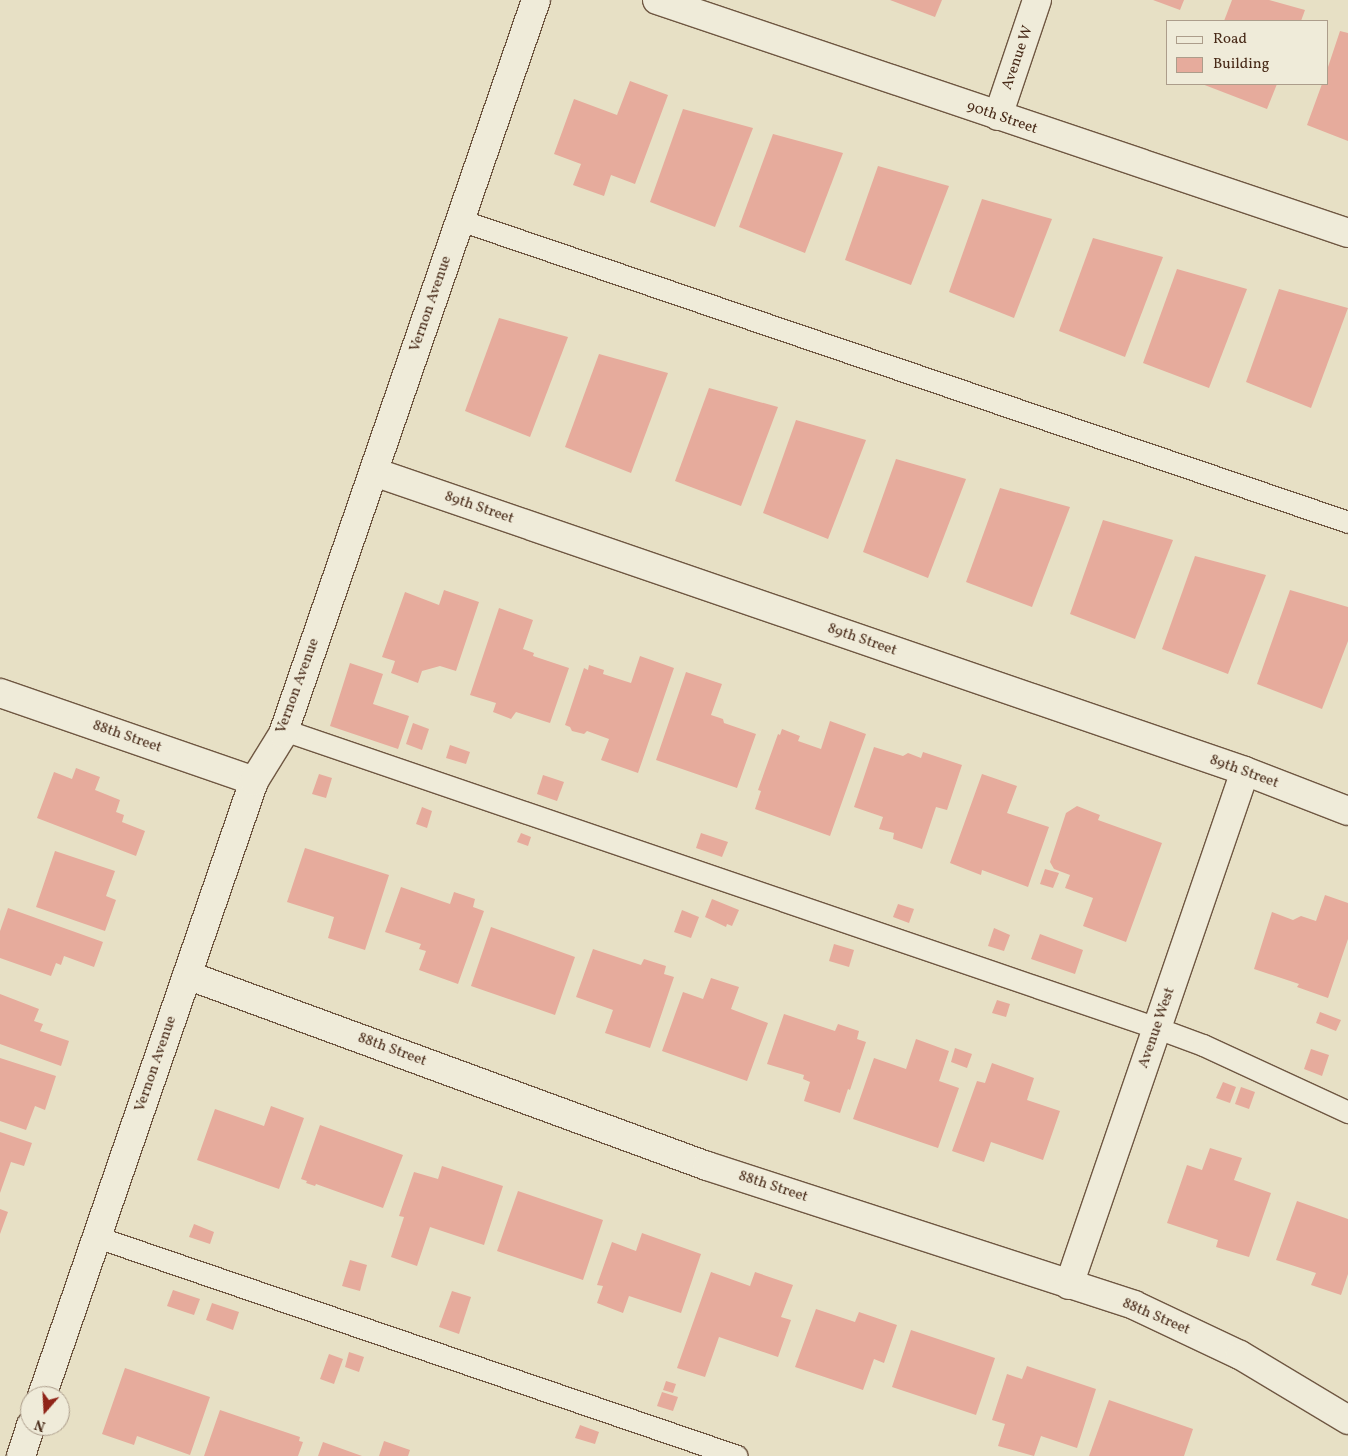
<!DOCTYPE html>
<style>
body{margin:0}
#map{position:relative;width:1348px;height:1456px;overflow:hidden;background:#e7e0c5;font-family:Vollkorn,serif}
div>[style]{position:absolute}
.building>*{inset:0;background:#e6ab9c}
.roads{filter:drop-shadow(1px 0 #6f5742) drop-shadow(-1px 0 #6f5742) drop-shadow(0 1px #6f5742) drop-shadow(0 -1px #6f5742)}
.lane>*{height:21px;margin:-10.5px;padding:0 10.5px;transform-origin:10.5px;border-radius:10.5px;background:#efebd9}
.street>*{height:28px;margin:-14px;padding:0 14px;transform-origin:14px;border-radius:14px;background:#efebd9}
span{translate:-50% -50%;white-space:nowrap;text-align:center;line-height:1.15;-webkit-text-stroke:4px #efebd9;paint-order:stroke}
.street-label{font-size:15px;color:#472917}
.legend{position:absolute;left:1166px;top:20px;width:162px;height:65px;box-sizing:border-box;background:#efebd9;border:1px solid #ac9d8b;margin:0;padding:6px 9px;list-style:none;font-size:15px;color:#472917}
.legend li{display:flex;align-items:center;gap:10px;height:25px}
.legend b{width:25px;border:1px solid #ac9d8b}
.north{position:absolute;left:20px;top:1386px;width:50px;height:50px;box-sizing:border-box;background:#efebd9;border:1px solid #ac9d8b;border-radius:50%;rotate:199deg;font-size:14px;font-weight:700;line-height:20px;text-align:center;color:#472917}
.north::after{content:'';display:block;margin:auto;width:18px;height:22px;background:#8f2418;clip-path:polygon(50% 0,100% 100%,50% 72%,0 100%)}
</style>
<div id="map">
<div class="building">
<i style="clip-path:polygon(890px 0,942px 0,935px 17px)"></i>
<i style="clip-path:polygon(1153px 0,1184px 0,1180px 10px)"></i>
<i style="clip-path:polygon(1232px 0,1269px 0,1305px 10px,1301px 21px,1224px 21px)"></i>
<i style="clip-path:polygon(1340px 31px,1348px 33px,1348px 141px,1307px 125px,1322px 84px,1327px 84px,1327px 70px)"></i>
<i style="clip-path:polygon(630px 81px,668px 95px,635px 184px,611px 175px,604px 196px,573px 185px,581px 164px,554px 154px,574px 99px,617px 115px)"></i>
<i style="clip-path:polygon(1202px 84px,1277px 84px,1267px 109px)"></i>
<i style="clip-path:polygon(683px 109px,753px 128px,715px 227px,650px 202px)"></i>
<i style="clip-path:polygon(773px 134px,843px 153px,805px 253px,739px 227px)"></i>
<i style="clip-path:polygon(878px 166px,949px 186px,911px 285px,845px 260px)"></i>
<i style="clip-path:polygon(982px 199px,1052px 219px,1014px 318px,949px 292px)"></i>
<i style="clip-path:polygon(1093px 238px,1163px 257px,1125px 357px,1059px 331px)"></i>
<i style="clip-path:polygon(1177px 269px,1247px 289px,1209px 388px,1143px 363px)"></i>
<i style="clip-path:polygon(1279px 289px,1348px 308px,1311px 408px,1246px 382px)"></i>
<i style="clip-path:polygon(499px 318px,568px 337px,530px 437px,465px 411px)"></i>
<i style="clip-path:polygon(599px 354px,668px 373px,631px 473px,565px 447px)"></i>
<i style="clip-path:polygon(709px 388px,778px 407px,741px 506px,675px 481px)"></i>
<i style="clip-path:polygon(796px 420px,866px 440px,828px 539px,763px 513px)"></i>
<i style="clip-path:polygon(896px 459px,966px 479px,928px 578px,863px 552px)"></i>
<i style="clip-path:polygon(1000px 488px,1070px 507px,1032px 607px,966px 582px)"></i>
<i style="clip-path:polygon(1103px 520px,1173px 540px,1135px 639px,1070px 614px)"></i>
<i style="clip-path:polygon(1195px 556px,1266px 575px,1228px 674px,1162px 649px)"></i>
<i style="clip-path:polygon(444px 590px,479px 602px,456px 671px,440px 666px,422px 671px,418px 683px,391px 673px,395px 661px,382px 657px,405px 592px,439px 605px)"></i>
<i style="clip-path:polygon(1290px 590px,1348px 607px,1348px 641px,1322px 709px,1257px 684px)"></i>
<i style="clip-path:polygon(499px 608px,533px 620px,523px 649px,534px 653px,533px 656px,569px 668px,550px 723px,516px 712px,511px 719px,493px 712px,496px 703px,470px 695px)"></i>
<i style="clip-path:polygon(640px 656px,674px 668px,638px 773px,601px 760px,609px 739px,587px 731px,584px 734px,572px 731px,570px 727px,565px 725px,584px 668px,588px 670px,589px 665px,604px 670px,603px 674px,631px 683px)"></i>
<i style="clip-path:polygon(350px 663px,383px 674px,373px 704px,409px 716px,398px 749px,330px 726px)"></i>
<i style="clip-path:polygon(686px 672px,722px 684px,711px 715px,723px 719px,724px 723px,756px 734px,737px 788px,656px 760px)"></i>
<i style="clip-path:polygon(830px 721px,866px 734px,830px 836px,755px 809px,761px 791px,758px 790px,778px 734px,780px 735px,782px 729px,800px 736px,798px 741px,821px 749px)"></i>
<i style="clip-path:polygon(413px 723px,429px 729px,422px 750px,406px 744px)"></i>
<i style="clip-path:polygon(450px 745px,470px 752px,466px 764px,446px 758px)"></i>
<i style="clip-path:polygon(874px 747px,903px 756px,908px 753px,921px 758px,923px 752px,962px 765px,947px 810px,936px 807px,922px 849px,893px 839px,894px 833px,879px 829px,883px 817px,854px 807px)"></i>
<i style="clip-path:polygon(76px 768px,100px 777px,95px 790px,120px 800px,116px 812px,124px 815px,122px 822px,145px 831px,136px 856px,37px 818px,54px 772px,72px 779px)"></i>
<i style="clip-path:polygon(319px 774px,332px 778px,326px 798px,312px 794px)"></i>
<i style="clip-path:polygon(982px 774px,1017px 786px,1007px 813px,1049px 827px,1028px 887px,982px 870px,981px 875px,950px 863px)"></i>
<i style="clip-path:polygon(543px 775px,564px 782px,557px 801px,537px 794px)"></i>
<i style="clip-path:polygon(1077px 806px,1100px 815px,1098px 820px,1162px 843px,1126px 942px,1083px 926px,1093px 898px,1065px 888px,1070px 875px,1054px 869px,1050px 862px,1066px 813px)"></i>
<i style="clip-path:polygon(422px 807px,432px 811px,427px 828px,416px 824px)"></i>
<i style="clip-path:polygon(521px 833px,531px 837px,528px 846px,517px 842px)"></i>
<i style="clip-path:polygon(701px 833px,728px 842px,722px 857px,696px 848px)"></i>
<i style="clip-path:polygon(305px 848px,389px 875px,365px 950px,328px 938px,334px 917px,287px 902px)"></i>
<i style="clip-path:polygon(55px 851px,115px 871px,106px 896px,116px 900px,105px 931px,36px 907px)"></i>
<i style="clip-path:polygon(1045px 869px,1059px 873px,1053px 888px,1040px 884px)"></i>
<i style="clip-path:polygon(401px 887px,450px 904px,454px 892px,475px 899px,473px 907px,484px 911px,458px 984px,419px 970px,426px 951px,419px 949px,421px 944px,385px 932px)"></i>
<i style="clip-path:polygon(1325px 895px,1348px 903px,1348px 939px,1328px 998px,1297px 987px,1299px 984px,1254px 969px,1272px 912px,1293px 920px,1301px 916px,1316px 921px)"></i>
<i style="clip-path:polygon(712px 899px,739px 910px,732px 926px,727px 924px,726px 927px,705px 917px)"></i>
<i style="clip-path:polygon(898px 904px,914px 909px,909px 923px,893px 917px)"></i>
<i style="clip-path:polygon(8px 908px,103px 942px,94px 967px,64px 956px,61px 965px,56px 963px,51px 976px,0 958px,0 931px)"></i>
<i style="clip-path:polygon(682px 910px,699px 917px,691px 938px,674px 932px)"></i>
<i style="clip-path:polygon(491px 927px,575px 957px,555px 1015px,471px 986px)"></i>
<i style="clip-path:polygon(994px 928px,1010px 935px,1004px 951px,988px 946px)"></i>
<i style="clip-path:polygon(1040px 934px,1083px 950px,1075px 974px,1031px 959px)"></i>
<i style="clip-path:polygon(834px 944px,854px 950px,849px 967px,829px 961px)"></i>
<i style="clip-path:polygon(593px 949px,641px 965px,644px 959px,666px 966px,664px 974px,674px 977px,650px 1048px,605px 1033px,613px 1010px,576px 997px)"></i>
<i style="clip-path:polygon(711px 978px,739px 987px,731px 1009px,768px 1023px,747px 1081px,662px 1051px,683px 992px,703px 999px)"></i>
<i style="clip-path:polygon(0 994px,39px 1009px,34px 1021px,43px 1024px,40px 1031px,69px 1041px,61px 1066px,0 1044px)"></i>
<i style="clip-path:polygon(997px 1000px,1010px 1004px,1006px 1017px,992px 1013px)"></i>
<i style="clip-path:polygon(1320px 1012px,1341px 1020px,1336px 1031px,1316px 1023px)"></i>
<i style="clip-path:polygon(784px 1014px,835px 1031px,838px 1024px,859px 1031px,857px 1039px,866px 1042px,850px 1090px,848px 1089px,840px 1113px,804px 1101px,810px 1082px,803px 1079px,804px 1075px,767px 1064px)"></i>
<i style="clip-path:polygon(916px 1039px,949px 1051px,939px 1081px,959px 1088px,938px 1148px,853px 1119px,874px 1058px,906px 1069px)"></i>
<i style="clip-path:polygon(955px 1048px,972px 1054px,967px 1068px,951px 1062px)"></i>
<i style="clip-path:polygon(1311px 1049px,1329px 1055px,1322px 1076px,1304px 1069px)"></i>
<i style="clip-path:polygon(0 1058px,56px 1076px,45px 1110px,35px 1106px,26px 1130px,0 1121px)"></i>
<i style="clip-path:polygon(992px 1063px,1034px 1078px,1027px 1100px,1060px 1111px,1043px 1160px,991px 1142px,984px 1162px,952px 1151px,977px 1081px,985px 1083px)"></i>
<i style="clip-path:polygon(1223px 1082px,1236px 1087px,1230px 1103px,1216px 1098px)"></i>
<i style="clip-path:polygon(1241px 1087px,1255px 1092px,1249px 1109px,1235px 1104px)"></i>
<i style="clip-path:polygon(271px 1106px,304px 1118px,279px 1189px,197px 1160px,215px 1109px,264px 1126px)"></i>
<i style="clip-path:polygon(320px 1125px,403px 1155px,383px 1208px,316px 1184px,315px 1186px,306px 1183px,307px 1181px,301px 1179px)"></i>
<i style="clip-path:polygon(0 1132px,32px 1143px,24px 1166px,11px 1162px,0 1193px)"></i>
<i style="clip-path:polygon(1210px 1148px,1242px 1158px,1234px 1180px,1271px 1193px,1249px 1257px,1216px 1247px,1218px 1240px,1167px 1223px,1187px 1165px,1202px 1170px)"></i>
<i style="clip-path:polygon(442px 1166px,503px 1186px,484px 1245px,430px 1227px,417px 1266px,391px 1257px,404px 1217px,399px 1216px,414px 1172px,438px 1179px)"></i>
<i style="clip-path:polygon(518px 1191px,603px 1220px,583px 1280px,497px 1251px)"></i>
<i style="clip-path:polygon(1297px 1201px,1348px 1219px,1348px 1274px,1341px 1295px,1311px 1285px,1316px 1273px,1276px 1260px)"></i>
<i style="clip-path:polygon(0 1209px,8px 1212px,0 1234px)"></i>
<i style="clip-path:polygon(194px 1224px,214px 1232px,210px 1244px,189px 1237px)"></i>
<i style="clip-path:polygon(642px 1233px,701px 1254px,681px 1313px,629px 1296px,623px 1313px,597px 1303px,603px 1286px,597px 1285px,612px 1242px,636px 1251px)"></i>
<i style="clip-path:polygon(350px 1260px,367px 1265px,360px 1291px,342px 1286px)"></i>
<i style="clip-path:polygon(711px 1272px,750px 1286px,755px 1272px,793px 1285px,781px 1317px,791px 1320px,778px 1357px,719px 1337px,705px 1377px,677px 1368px)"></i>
<i style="clip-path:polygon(173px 1290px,200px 1299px,194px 1315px,167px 1306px)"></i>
<i style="clip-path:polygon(452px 1291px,471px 1297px,459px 1334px,439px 1327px)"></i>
<i style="clip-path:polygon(212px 1303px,239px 1312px,233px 1330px,206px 1320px)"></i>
<i style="clip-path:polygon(816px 1309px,855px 1322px,859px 1312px,897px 1325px,884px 1363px,874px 1359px,863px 1390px,795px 1367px)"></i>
<i style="clip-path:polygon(911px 1330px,995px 1358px,976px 1415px,892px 1387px)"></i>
<i style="clip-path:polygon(349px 1352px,364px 1357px,359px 1372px,345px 1367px)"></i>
<i style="clip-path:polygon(329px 1354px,343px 1359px,334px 1384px,320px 1379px)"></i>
<i style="clip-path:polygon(1027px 1366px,1096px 1389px,1077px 1448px,1041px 1436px,1034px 1456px,998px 1446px,1005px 1424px,992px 1420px,1007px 1374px,1022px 1379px)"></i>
<i style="clip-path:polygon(125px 1368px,210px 1397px,190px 1455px,137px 1436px,134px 1445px,102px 1434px)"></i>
<i style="clip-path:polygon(666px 1381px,676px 1384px,673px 1393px,663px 1390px)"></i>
<i style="clip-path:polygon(662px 1392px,678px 1397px,673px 1411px,657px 1406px)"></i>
<i style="clip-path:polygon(1109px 1400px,1193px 1429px,1184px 1456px,1089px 1456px)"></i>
<i style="clip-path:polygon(220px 1410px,300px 1437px,299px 1441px,303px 1442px,298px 1456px,204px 1456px)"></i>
<i style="clip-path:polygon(580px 1425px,599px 1432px,595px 1444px,575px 1438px)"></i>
<i style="clip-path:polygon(384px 1441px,410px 1450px,408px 1456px,379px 1456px)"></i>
<i style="clip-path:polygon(323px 1442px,362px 1456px,318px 1456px)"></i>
</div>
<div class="roads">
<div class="lane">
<i style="left:460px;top:220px;width:938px;rotate:18.78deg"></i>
<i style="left:284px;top:730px;width:922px;rotate:18.85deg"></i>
<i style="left:1157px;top:1028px;width:49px;rotate:20.3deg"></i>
<i style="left:1203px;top:1045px;width:160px;rotate:24.8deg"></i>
<i style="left:97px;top:1237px;width:676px;rotate:18.89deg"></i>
</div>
<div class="street">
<i style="left:657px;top:0;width:729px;rotate:18.63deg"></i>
<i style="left:998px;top:116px;width:122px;rotate:-71.4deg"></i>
<i style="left:374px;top:472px;width:921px;rotate:18.95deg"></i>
<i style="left:1245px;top:771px;width:110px;rotate:21.2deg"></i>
<i style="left:0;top:693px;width:269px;rotate:19.1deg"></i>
<i style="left:187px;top:975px;width:554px;rotate:20.17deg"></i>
<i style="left:707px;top:1166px;width:449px;rotate:18deg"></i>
<i style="left:1134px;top:1305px;width:117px;rotate:25.3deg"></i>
<i style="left:1240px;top:1355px;width:126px;rotate:31deg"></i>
<i style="left:1069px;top:1285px;width:543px;rotate:-71.1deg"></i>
<i style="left:42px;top:1396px;width:651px;rotate:-70.98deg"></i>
<i style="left:254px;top:781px;width:55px;rotate:-58.3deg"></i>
<i style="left:283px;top:734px;width:776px;rotate:-70.98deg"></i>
<i style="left:21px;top:1456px;width:32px;rotate:-72deg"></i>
</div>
</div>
<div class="street-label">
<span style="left:1018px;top:58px;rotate:-71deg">Avenue W</span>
<span style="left:1002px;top:118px;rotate:19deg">90th Street</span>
<span style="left:431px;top:304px;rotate:-71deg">Vernon Avenue</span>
<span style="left:479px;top:508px;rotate:19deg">89th Street</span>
<span style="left:862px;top:640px;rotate:19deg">89th Street</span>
<span style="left:298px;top:686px;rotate:-70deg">Vernon Avenue</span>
<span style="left:127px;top:737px;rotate:19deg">88th Street</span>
<span style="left:1244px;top:772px;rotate:20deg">89th Street</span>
<span style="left:1157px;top:1028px;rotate:-71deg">Avenue West</span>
<span style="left:392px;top:1050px;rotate:20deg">88th Street</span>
<span style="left:156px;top:1064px;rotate:-71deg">Vernon Avenue</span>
<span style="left:773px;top:1187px;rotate:18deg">88th Street</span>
<span style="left:1156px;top:1317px;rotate:23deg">88th Street</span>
</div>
<ul class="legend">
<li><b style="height:6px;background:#efebd9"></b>Road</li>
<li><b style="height:14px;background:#e6ab9c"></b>Building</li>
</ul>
<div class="north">N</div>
</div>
